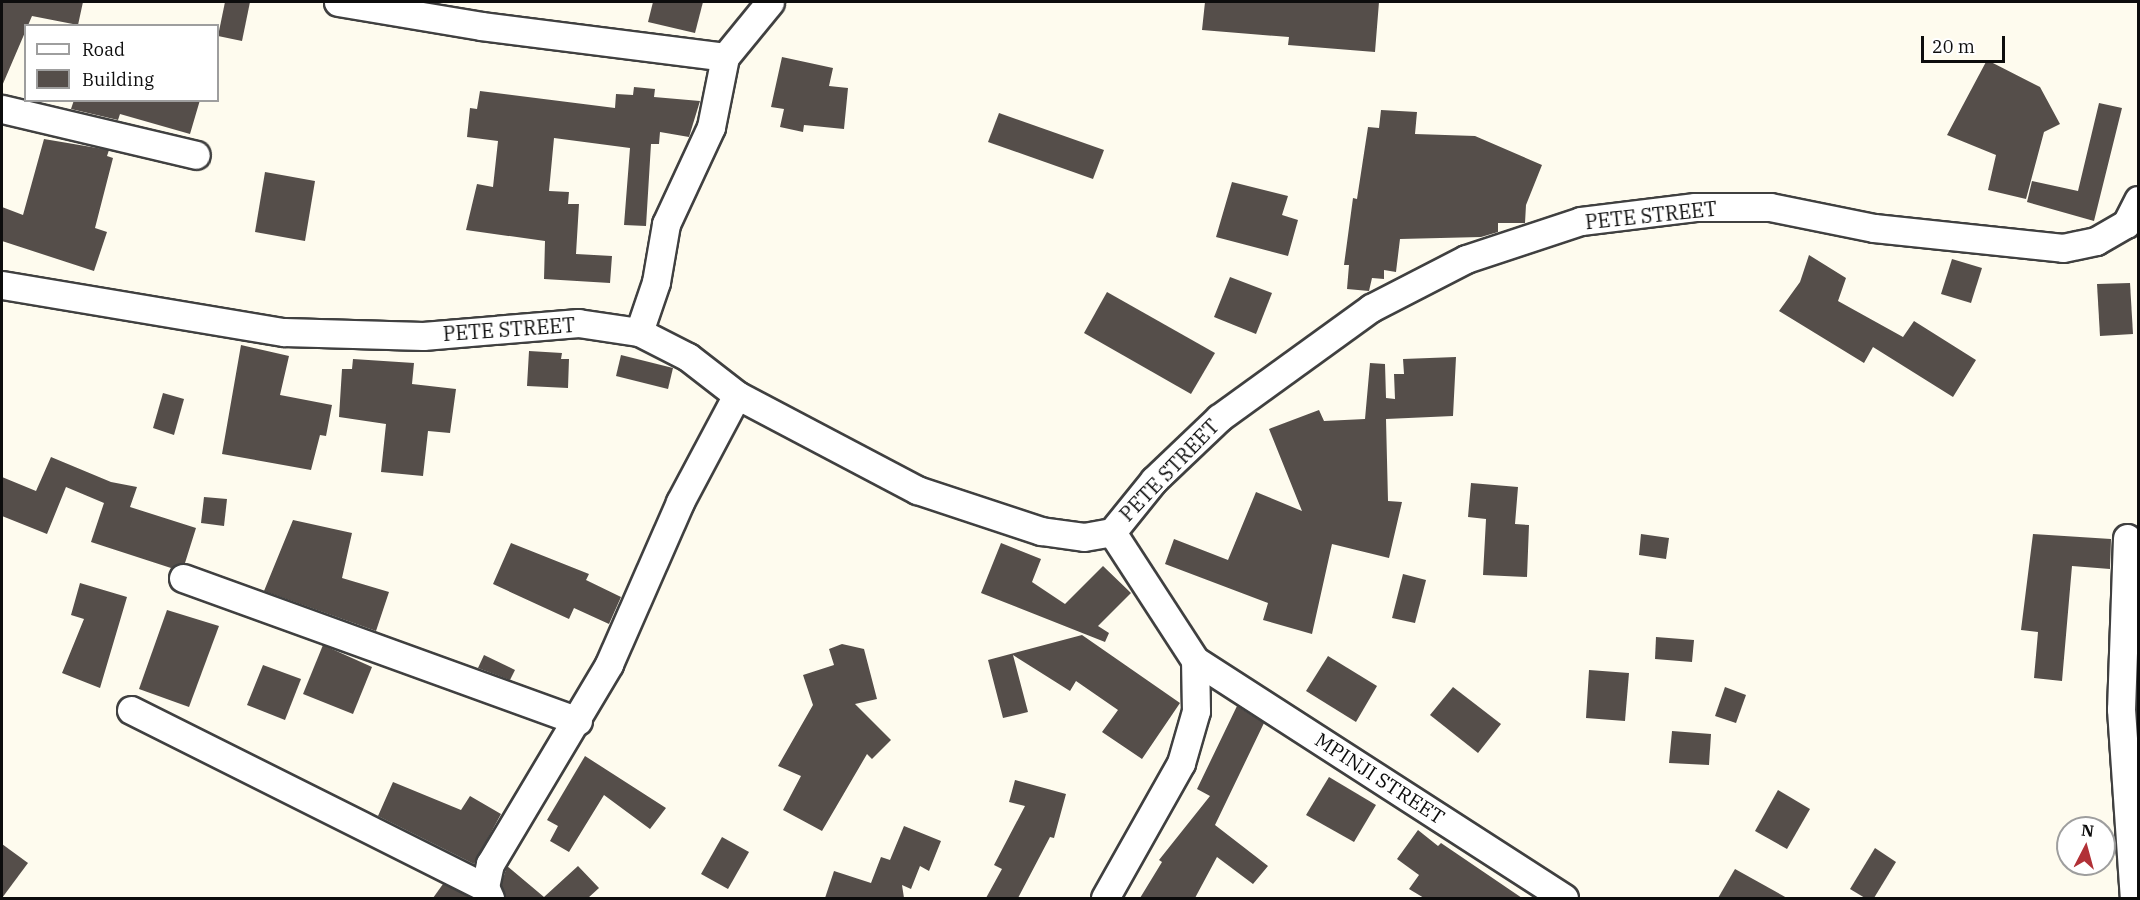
<!DOCTYPE html>
<style>
body{margin:0}
#map{position:relative;width:2140px;height:900px;overflow:hidden;background:#fefbee;font-family:"IBM Plex Serif",serif}
div>[style]{position:absolute}
.building>*{inset:0;background:#554e4a}
.roads{filter:drop-shadow(2px 0 #404040) drop-shadow(-2px 0 #404040) drop-shadow(0 2px #404040) drop-shadow(0 -2px #404040)}
.street>*{height:27px;margin:-13.5px;padding:0 13.5px;transform-origin:13.5px;border-radius:13.5px;background:#fff}
span{translate:-50% -50%;white-space:nowrap;text-align:center;line-height:1.15;-webkit-text-stroke:6px #fff;paint-order:stroke}
.street-label{font-size:20px;color:#0d0d0d}
.frame{position:absolute;inset:0;border:3px solid #0d0d0d;pointer-events:none}
.legend{position:absolute;left:24px;top:24px;width:195px;height:78px;box-sizing:border-box;background:#fff;border:2px solid #9e9e9e;margin:0;padding:8px 10px;list-style:none;font-size:18px;color:#0d0d0d}
.legend li{display:flex;align-items:center;gap:12px;height:30px}
.legend b{width:30px;border:2px solid #9e9e9e}
.north{position:absolute;left:2056px;top:816px;width:60px;height:60px;box-sizing:border-box;background:#fff;border:2px solid #9e9e9e;border-radius:50%;rotate:6deg;font-size:16px;font-weight:700;line-height:24px;text-align:center;color:#0d0d0d}
.north::after{content:'';display:block;margin:auto;width:21px;height:27px;background:#b13137;clip-path:polygon(50% 0,100% 100%,50% 72%,0 100%)}
.scale{position:absolute;left:1921px;top:36px;width:84px;height:27px;box-sizing:border-box;border:3px solid #0d0d0d;border-top:0;padding-left:8px;font-size:18px;line-height:21px;white-space:nowrap;color:#0d0d0d;-webkit-text-stroke:4px #fff;paint-order:stroke}
</style>
<div id="map">
<div class="building">
<i style="clip-path:polygon(2px 2px,83px 2px,78px 25px,32px 16px,2px 86px)"></i>
<i style="clip-path:polygon(225px 2px,250px 2px,242px 41px,218px 36px)"></i>
<i style="clip-path:polygon(653px 2px,703px 2px,695px 33px,648px 22px)"></i>
<i style="clip-path:polygon(1205px 2px,1379px 2px,1375px 52px,1288px 45px,1289px 37px,1202px 30px)"></i>
<i style="clip-path:polygon(782px 57px,833px 68px,829px 86px,848px 88px,844px 129px,804px 125px,803px 132px,780px 127px,784px 109px,771px 107px)"></i>
<i style="clip-path:polygon(1987px 60px,2040px 87px,2060px 124px,2044px 132px,2026px 199px,1988px 190px,1996px 155px,1947px 135px)"></i>
<i style="clip-path:polygon(634px 87px,655px 89px,654px 97px,700px 101px,689px 137px,660px 132px,659px 144px,651px 144px,646px 226px,624px 225px,630px 148px,554px 138px,549px 191px,569px 192px,568px 204px,579px 204px,576px 254px,612px 256px,610px 283px,544px 279px,545px 241px,466px 230px,477px 184px,493px 187px,498px 141px,467px 137px,470px 108px,477px 109px,480px 91px,615px 108px,616px 94px,633px 95px)"></i>
<i style="clip-path:polygon(74px 100px,200px 100px,190px 134px,120px 114px,118px 120px,71px 109px)"></i>
<i style="clip-path:polygon(2099px 103px,2122px 108px,2094px 221px,2027px 202px,2032px 181px,2078px 191px)"></i>
<i style="clip-path:polygon(1381px 110px,1417px 112px,1415px 134px,1475px 136px,1542px 165px,1526px 205px,1525px 223px,1498px 223px,1498px 232px,1481px 237px,1400px 239px,1396px 272px,1384px 270px,1384px 279px,1372px 278px,1369px 291px,1347px 289px,1349px 265px,1344px 265px,1353px 198px,1357px 199px,1368px 127px,1379px 128px)"></i>
<i style="clip-path:polygon(999px 113px,1104px 150px,1093px 179px,988px 142px)"></i>
<i style="clip-path:polygon(44px 139px,109px 150px,107px 156px,113px 158px,95px 228px,107px 232px,94px 271px,2px 241px,2px 207px,23px 215px)"></i>
<i style="clip-path:polygon(265px 172px,315px 181px,305px 241px,255px 232px)"></i>
<i style="clip-path:polygon(1232px 182px,1288px 196px,1282px 215px,1298px 220px,1288px 256px,1216px 237px)"></i>
<i style="clip-path:polygon(1809px 255px,1846px 278px,1838px 301px,1903px 337px,1914px 321px,1976px 360px,1953px 397px,1873px 347px,1864px 363px,1779px 311px,1800px 282px)"></i>
<i style="clip-path:polygon(1952px 259px,1982px 268px,1971px 303px,1941px 294px)"></i>
<i style="clip-path:polygon(1230px 277px,1272px 293px,1256px 334px,1214px 317px)"></i>
<i style="clip-path:polygon(2130px 283px,2133px 334px,2100px 336px,2097px 284px)"></i>
<i style="clip-path:polygon(1107px 292px,1215px 353px,1191px 394px,1084px 333px)"></i>
<i style="clip-path:polygon(241px 345px,289px 356px,280px 395px,332px 405px,326px 436px,320px 435px,311px 470px,222px 454px)"></i>
<i style="clip-path:polygon(529px 351px,562px 353px,561px 359px,569px 359px,568px 388px,527px 386px)"></i>
<i style="clip-path:polygon(621px 355px,673px 368px,668px 389px,616px 376px)"></i>
<i style="clip-path:polygon(1456px 357px,1453px 416px,1386px 419px,1388px 501px,1402px 502px,1389px 558px,1332px 544px,1312px 634px,1263px 620px,1268px 603px,1165px 564px,1174px 539px,1228px 560px,1256px 492px,1302px 511px,1269px 429px,1319px 410px,1324px 421px,1365px 419px,1370px 363px,1385px 364px,1386px 398px,1395px 399px,1394px 374px,1404px 374px,1403px 359px)"></i>
<i style="clip-path:polygon(353px 359px,414px 363px,412px 384px,456px 389px,450px 433px,428px 431px,423px 476px,381px 472px,386px 424px,339px 417px,342px 369px,352px 369px)"></i>
<i style="clip-path:polygon(163px 393px,184px 399px,174px 435px,153px 428px)"></i>
<i style="clip-path:polygon(51px 457px,111px 482px,137px 487px,130px 507px,196px 528px,185px 563px,171px 568px,91px 542px,104px 503px,66px 487px,47px 534px,2px 516px,2px 477px,36px 491px)"></i>
<i style="clip-path:polygon(1471px 483px,1518px 487px,1515px 524px,1529px 525px,1527px 577px,1483px 575px,1486px 519px,1468px 517px)"></i>
<i style="clip-path:polygon(204px 497px,227px 499px,224px 526px,201px 523px)"></i>
<i style="clip-path:polygon(293px 520px,352px 533px,342px 578px,389px 592px,376px 631px,264px 591px)"></i>
<i style="clip-path:polygon(1641px 534px,1669px 538px,1666px 559px,1639px 555px)"></i>
<i style="clip-path:polygon(2033px 534px,2111px 539px,2110px 569px,2072px 566px,2062px 681px,2034px 678px,2038px 632px,2021px 630px)"></i>
<i style="clip-path:polygon(511px 543px,589px 574px,586px 580px,621px 597px,609px 624px,574px 608px,569px 619px,493px 584px)"></i>
<i style="clip-path:polygon(1001px 543px,1041px 559px,1032px 582px,1065px 604px,1103px 566px,1131px 593px,1098px 626px,1109px 633px,1105px 642px,981px 593px)"></i>
<i style="clip-path:polygon(1403px 574px,1426px 580px,1415px 623px,1392px 618px)"></i>
<i style="clip-path:polygon(80px 583px,127px 597px,100px 688px,62px 673px,84px 619px,71px 615px)"></i>
<i style="clip-path:polygon(167px 610px,219px 626px,189px 707px,139px 689px)"></i>
<i style="clip-path:polygon(1082px 635px,1180px 703px,1142px 759px,1102px 732px,1118px 710px,1076px 681px,1070px 691px,1013px 655px,1028px 712px,1003px 718px,988px 660px)"></i>
<i style="clip-path:polygon(1656px 637px,1694px 640px,1692px 662px,1655px 659px)"></i>
<i style="clip-path:polygon(842px 644px,864px 649px,877px 699px,855px 704px,891px 740px,872px 759px,867px 754px,822px 831px,783px 810px,801px 776px,778px 766px,813px 705px,803px 675px,834px 665px,829px 649px)"></i>
<i style="clip-path:polygon(323px 645px,372px 667px,353px 714px,303px 694px)"></i>
<i style="clip-path:polygon(484px 655px,515px 670px,510px 680px,478px 668px)"></i>
<i style="clip-path:polygon(1328px 656px,1377px 686px,1356px 722px,1306px 691px)"></i>
<i style="clip-path:polygon(263px 665px,301px 679px,285px 720px,247px 705px)"></i>
<i style="clip-path:polygon(1589px 670px,1629px 673px,1625px 721px,1586px 718px)"></i>
<i style="clip-path:polygon(1453px 687px,1501px 724px,1478px 753px,1430px 715px)"></i>
<i style="clip-path:polygon(1725px 687px,1746px 695px,1736px 723px,1715px 716px)"></i>
<i style="clip-path:polygon(1237px 706px,1264px 723px,1215px 825px,1268px 866px,1253px 884px,1217px 857px,1195px 898px,1140px 898px,1162px 862px,1159px 860px,1210px 796px,1197px 789px)"></i>
<i style="clip-path:polygon(1672px 731px,1711px 734px,1709px 765px,1669px 763px)"></i>
<i style="clip-path:polygon(585px 756px,666px 808px,650px 829px,604px 795px,569px 852px,550px 841px,558px 826px,547px 820px)"></i>
<i style="clip-path:polygon(1329px 777px,1376px 805px,1354px 842px,1306px 815px)"></i>
<i style="clip-path:polygon(1015px 780px,1066px 794px,1054px 838px,1050px 837px,1018px 898px,986px 898px,1002px 869px,994px 865px,1025px 806px,1009px 802px)"></i>
<i style="clip-path:polygon(393px 782px,461px 810px,470px 796px,501px 814px,474px 864px,378px 816px)"></i>
<i style="clip-path:polygon(1778px 790px,1810px 809px,1787px 849px,1755px 831px)"></i>
<i style="clip-path:polygon(904px 826px,941px 841px,929px 871px,920px 866px,911px 889px,902px 885px,904px 898px,825px 898px,834px 871px,871px 883px,881px 857px,890px 860px)"></i>
<i style="clip-path:polygon(1418px 830px,1438px 846px,1441px 843px,1522px 898px,1424px 898px,1409px 889px,1419px 875px,1397px 859px)"></i>
<i style="clip-path:polygon(722px 837px,749px 852px,728px 889px,701px 874px)"></i>
<i style="clip-path:polygon(2px 844px,28px 863px,2px 898px)"></i>
<i style="clip-path:polygon(1875px 848px,1896px 862px,1874px 898px,1865px 898px,1850px 889px)"></i>
<i style="clip-path:polygon(507px 866px,544px 897px,578px 866px,599px 888px,588px 898px,506px 898px,501px 885px)"></i>
<i style="clip-path:polygon(1735px 869px,1787px 898px,1718px 898px)"></i>
<i style="clip-path:polygon(443px 884px,473px 898px,433px 898px)"></i>
</div>
<div class="roads">
<div class="street">
<i style="left:338px;top:2px;width:145px;rotate:9.5deg"></i>
<i style="left:481px;top:26px;width:246px;rotate:7.2deg"></i>
<i style="left:2px;top:109px;width:199px;rotate:13.3deg"></i>
<i style="left:2px;top:285px;width:286px;rotate:9.5deg"></i>
<i style="left:284px;top:332px;width:139px;rotate:1.6deg"></i>
<i style="left:423px;top:336px;width:156px;rotate:-4.8deg"></i>
<i style="left:578px;top:323px;width:62px;rotate:8.4deg"></i>
<i style="left:639px;top:332px;width:55px;rotate:27deg"></i>
<i style="left:688px;top:357px;width:62px;rotate:37.8deg"></i>
<i style="left:737px;top:395px;width:204px;rotate:27.8deg"></i>
<i style="left:917px;top:490px;width:131px;rotate:18.3deg"></i>
<i style="left:1041px;top:531px;width:43px;rotate:7.9deg"></i>
<i style="left:1084px;top:537px;width:28px;rotate:-10deg"></i>
<i style="left:1112px;top:532px;width:67px;rotate:-51.1deg"></i>
<i style="left:1154px;top:480px;width:90px;rotate:-43.6deg"></i>
<i style="left:1219px;top:418px;width:188px;rotate:-35.9deg"></i>
<i style="left:1371px;top:308px;width:107px;rotate:-27.3deg"></i>
<i style="left:1466px;top:259px;width:121px;rotate:-18.3deg"></i>
<i style="left:1581px;top:221px;width:115px;rotate:-7deg"></i>
<i style="left:1695px;top:207px;width:75px"></i>
<i style="left:1770px;top:207px;width:106px;rotate:11.4deg"></i>
<i style="left:1874px;top:228px;width:190px;rotate:6deg"></i>
<i style="left:2063px;top:248px;width:34px;rotate:-12deg"></i>
<i style="left:2096px;top:241px;width:34px;rotate:-30deg"></i>
<i style="left:2126px;top:224px;width:27px;rotate:-63deg"></i>
<i style="left:639px;top:332px;width:53px;rotate:-71.2deg"></i>
<i style="left:656px;top:282px;width:59px;rotate:-80.2deg"></i>
<i style="left:666px;top:224px;width:107px;rotate:-65.1deg"></i>
<i style="left:711px;top:127px;width:71px;rotate:-78.7deg"></i>
<i style="left:725px;top:57px;width:71px;rotate:-50.7deg"></i>
<i style="left:2127px;top:538px;width:171px;rotate:92deg"></i>
<i style="left:2121px;top:709px;width:189px;rotate:86.1deg"></i>
<i style="left:183px;top:578px;width:420px;rotate:19.9deg"></i>
<i style="left:1195px;top:660px;width:439px;rotate:32.8deg"></i>
<i style="left:131px;top:710px;width:396px;rotate:26.6deg"></i>
<i style="left:490px;top:898px;width:12px;rotate:-114deg"></i>
<i style="left:485px;top:887px;width:24px;rotate:-78deg"></i>
<i style="left:490px;top:864px;width:233px;rotate:-59.2deg"></i>
<i style="left:609px;top:664px;width:177px;rotate:-66.3deg"></i>
<i style="left:680px;top:502px;width:121px;rotate:-62deg"></i>
<i style="left:1105px;top:898px;width:155px;rotate:-60.6deg"></i>
<i style="left:1181px;top:763px;width:54px;rotate:-73.9deg"></i>
<i style="left:1196px;top:711px;width:51px;rotate:-91.1deg"></i>
<i style="left:1195px;top:660px;width:153px;rotate:-123deg"></i>
</div>
</div>
<div class="street-label">
<span style="left:1651px;top:215px;rotate:-6deg">PETE STREET</span>
<span style="left:509px;top:329px;rotate:-4deg">PETE STREET</span>
<span style="left:1169px;top:470px;rotate:-46deg">PETE STREET</span>
<span style="left:1380px;top:778px;rotate:33deg">MPINJI STREET</span>
</div>
<div class="frame"></div>
<ul class="legend">
<li><b style="height:8px;background:#fff"></b>Road</li>
<li><b style="height:16px;background:#554e4a"></b>Building</li>
</ul>
<div class="north">N</div>
<div class="scale">20 m</div>
</div>
